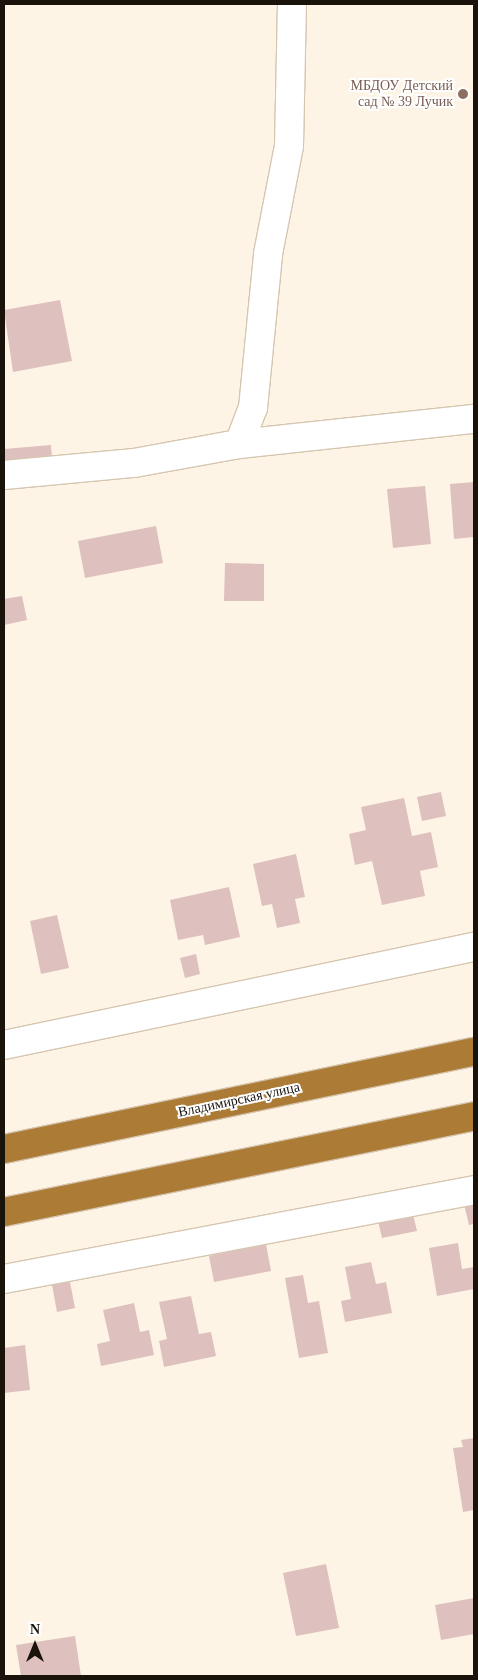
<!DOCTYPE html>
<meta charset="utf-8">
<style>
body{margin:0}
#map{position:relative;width:478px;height:1680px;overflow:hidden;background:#fef4e6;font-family:Georgia,serif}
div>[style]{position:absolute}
.building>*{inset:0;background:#dec0be}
.roads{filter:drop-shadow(1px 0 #d6c6b0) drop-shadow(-1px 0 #d6c6b0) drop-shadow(0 1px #d6c6b0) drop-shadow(0 -1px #d6c6b0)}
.minor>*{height:28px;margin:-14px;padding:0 14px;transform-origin:14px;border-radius:14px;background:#fff}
.highway>*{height:28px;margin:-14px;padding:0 14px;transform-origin:14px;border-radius:14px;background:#ac7c37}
.dots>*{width:14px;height:14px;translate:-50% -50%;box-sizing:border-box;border:2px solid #fff;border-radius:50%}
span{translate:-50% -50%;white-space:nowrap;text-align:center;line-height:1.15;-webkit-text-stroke:4px #fff;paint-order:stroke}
.education-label{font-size:14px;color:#785e54}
.right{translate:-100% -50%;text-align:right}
.street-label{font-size:14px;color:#19130b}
.frame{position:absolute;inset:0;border:5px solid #19130b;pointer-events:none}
.north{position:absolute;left:10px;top:1620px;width:50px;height:50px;-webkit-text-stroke:4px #fff;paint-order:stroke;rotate:0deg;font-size:14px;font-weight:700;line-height:20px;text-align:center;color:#19130b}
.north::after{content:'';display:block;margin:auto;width:18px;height:22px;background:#19130b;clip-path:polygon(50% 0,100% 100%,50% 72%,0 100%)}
</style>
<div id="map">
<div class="building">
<i style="clip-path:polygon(60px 300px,72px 361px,13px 372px,4px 310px)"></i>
<i style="clip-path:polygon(51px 445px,52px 459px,4px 464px,4px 449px)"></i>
<i style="clip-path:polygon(474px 482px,474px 537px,454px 539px,450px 484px)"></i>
<i style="clip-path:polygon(425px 486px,431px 544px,393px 548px,387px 489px)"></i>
<i style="clip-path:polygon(156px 526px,163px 563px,85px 578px,78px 541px)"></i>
<i style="clip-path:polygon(225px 563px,264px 564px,264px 601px,224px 601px)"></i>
<i style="clip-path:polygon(22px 596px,27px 620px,4px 625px,4px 599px)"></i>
<i style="clip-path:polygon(441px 792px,446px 816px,422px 821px,417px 797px)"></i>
<i style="clip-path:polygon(404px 798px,412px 836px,431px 832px,438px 867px,420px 871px,425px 896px,382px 905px,372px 861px,355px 865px,349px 834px,366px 830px,361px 807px)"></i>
<i style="clip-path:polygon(296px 854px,305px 897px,295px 899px,300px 923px,277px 928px,272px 904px,262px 906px,253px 864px)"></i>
<i style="clip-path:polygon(229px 887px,240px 937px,205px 945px,203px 935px,178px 940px,170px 900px)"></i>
<i style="clip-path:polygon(57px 915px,69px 968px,41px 974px,30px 921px)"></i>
<i style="clip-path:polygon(196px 954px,200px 974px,185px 978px,180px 958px)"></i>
<i style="clip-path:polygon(474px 1201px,474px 1224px,469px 1225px,464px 1204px)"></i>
<i style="clip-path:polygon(413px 1214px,417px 1231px,382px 1238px,378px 1221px)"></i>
<i style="clip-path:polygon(458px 1243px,462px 1269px,474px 1267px,474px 1289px,437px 1296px,429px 1248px)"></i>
<i style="clip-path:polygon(266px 1244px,271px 1271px,214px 1282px,209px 1256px)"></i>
<i style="clip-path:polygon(371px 1262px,376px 1284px,386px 1282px,392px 1313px,345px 1322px,341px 1301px,351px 1299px,345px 1267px)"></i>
<i style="clip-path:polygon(303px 1275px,308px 1303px,319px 1301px,328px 1353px,299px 1358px,285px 1278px)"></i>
<i style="clip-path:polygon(70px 1282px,75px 1308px,57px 1312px,52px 1285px)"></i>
<i style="clip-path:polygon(191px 1296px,199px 1334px,211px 1332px,216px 1356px,164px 1367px,159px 1341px,167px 1339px,159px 1302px)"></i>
<i style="clip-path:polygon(134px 1303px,140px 1332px,149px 1330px,154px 1355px,101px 1366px,97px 1344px,110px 1341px,103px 1310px)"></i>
<i style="clip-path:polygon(25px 1345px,30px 1390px,4px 1393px,4px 1348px)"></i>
<i style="clip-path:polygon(474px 1438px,474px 1510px,463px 1512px,453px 1448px,463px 1447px,461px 1440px)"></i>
<i style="clip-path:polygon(326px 1564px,339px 1628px,296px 1636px,283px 1573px)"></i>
<i style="clip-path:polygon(474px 1598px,474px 1634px,441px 1640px,435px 1605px)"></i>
<i style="clip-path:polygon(75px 1636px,81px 1676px,21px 1676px,16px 1645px)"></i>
</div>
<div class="roads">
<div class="minor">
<i style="left:239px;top:444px;width:39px;rotate:-69deg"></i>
<i style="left:253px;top:408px;width:155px;rotate:-84.4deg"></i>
<i style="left:268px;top:254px;width:110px;rotate:-79deg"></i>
<i style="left:289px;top:146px;width:142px;rotate:-88.8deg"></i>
<i style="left:4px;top:475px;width:131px;rotate:-5.3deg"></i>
<i style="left:134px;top:463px;width:107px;rotate:-10.3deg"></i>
<i style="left:239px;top:444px;width:236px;rotate:-6.1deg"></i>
<i style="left:4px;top:1045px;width:480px;rotate:-11.8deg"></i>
<i style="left:4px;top:1279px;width:478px;rotate:-10.7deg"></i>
</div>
<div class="highway">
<i style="left:4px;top:1149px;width:480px;rotate:-11.7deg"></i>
<i style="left:4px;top:1212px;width:480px;rotate:-11.5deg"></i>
</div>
</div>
<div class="dots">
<i style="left:463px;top:94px;background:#8d6e63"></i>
</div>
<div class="education-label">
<span class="right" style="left:453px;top:94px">МБДОУ Детский<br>сад № 39 Лучик</span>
</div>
<div class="street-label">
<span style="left:239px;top:1100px;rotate:-12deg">Владимирская улица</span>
</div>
<div class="frame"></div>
<div class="north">N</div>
</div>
